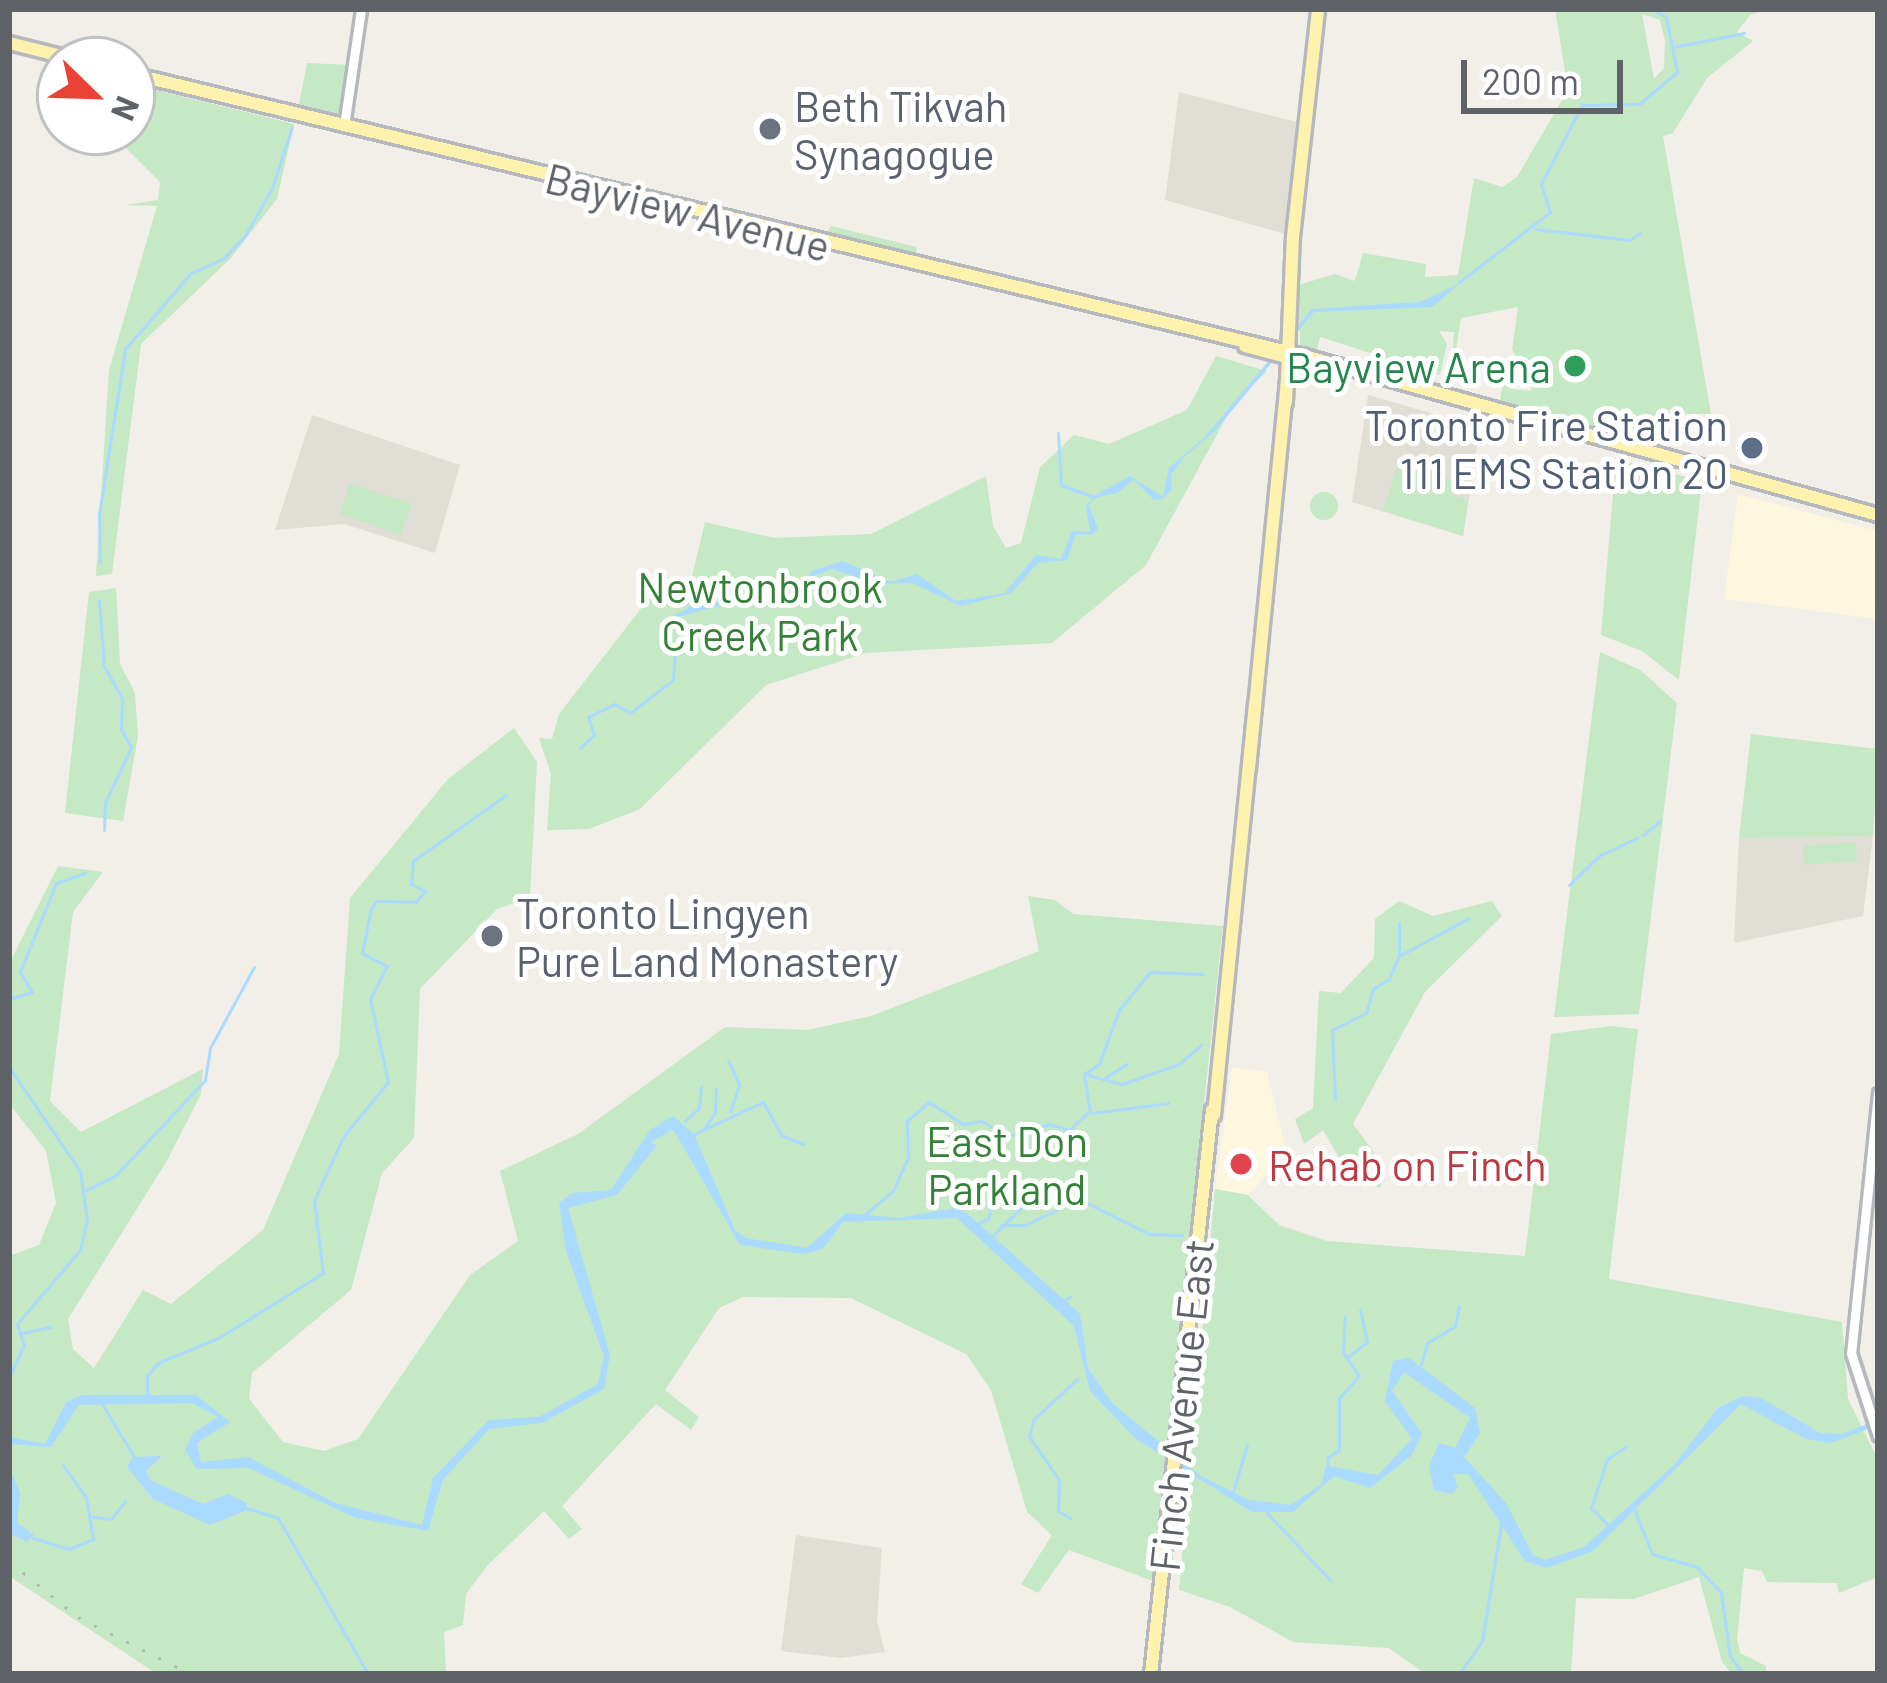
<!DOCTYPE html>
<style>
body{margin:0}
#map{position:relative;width:1887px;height:1683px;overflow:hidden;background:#f1efe8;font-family:Barlow,sans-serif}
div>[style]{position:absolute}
.commercial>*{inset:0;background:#fef7e0}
.education>*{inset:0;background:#e1ded6}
.green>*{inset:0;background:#c5e8c5}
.round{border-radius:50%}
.water>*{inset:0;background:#aadaff}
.stream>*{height:3px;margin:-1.5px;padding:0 1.5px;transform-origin:1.5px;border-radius:1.5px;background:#aadaff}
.roads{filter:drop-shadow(3px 0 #b5b8bc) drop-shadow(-3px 0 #b5b8bc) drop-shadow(0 3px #b5b8bc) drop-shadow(0 -3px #b5b8bc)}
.minor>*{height:9px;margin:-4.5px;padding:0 4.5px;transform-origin:4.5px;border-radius:4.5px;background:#fff}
.major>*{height:12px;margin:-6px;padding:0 6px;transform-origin:6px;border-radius:6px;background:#fff2af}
.rail>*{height:3px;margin-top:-1.5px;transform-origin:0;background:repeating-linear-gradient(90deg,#b6b7b8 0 3px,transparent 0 18px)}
.dots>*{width:33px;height:33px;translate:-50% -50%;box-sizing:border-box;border:6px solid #fff;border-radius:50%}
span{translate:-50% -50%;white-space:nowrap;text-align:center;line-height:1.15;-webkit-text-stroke:10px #fff;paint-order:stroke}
.worship-label{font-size:42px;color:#5b616d}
.left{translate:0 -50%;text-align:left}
.street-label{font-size:42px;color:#5f6368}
.leisure-label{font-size:42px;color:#27864d}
.right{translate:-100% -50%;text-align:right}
.service-label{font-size:42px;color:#4e5e75}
.park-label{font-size:42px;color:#348238}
.health-label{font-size:42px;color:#be3a42}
.frame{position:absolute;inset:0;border:12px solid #5f6368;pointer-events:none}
.north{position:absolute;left:36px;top:36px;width:120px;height:120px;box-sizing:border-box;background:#fff;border:3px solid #bfc1c3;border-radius:50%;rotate:113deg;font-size:33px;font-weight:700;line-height:48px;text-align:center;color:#5f6368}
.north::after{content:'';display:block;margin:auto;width:42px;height:54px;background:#ea4335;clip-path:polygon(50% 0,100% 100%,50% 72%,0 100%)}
.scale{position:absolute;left:1461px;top:60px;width:162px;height:54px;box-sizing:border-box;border:6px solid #5f6368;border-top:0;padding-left:15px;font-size:36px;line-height:42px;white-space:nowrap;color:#5f6368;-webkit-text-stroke:9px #fff;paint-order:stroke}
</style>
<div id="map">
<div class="commercial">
<i style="clip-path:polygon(1738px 494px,1878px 531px,1878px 619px,1724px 599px)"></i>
<i style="clip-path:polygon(1232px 1067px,1267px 1072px,1287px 1154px,1248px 1195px,1215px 1189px)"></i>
</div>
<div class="education">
<i style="clip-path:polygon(1179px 92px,1297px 122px,1285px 234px,1165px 200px)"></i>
<i style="clip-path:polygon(1368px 395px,1480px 427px,1463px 536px,1352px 502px)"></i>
<i style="clip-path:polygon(312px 415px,460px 465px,435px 553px,344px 524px,275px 530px)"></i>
<i style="clip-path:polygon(1873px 836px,1863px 916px,1734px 943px,1739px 838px)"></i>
<i style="clip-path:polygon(796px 1535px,882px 1548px,877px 1621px,885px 1652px,841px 1658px,781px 1651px)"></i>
</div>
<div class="green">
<i style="clip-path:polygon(evenodd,1555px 9px,1768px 9px,1750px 15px,1737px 32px,1753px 41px,1707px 78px,1673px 133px,1663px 136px,1711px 414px,1666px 414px,1660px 444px,1499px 404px,1506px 373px,1511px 389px,1530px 391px,1536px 382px,1512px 350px,1518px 307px,1461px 318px,1450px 389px,1454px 332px,1439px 331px,1447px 344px,1440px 375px,1320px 337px,1317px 349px,1357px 366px,1300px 345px,1298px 285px,1335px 274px,1355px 281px,1363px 253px,1426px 264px,1425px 277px,1458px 275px,1474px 178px,1502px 187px,1517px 177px,1568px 90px,1555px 9px,1642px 14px,1660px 20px,1665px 41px,1664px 68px,1654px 79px,1642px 14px)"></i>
<i style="clip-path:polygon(307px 63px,350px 65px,338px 115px,299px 104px)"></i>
<i style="clip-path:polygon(132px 84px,294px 124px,277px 199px,230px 259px,141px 344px,112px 574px,96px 576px,109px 370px,157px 206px,126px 205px,158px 200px,160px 182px,122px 144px,76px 132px,132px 132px)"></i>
<i style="clip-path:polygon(831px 226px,917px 247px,915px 257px,826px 234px)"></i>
<i style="clip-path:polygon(1216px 356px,1267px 371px,1233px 405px,1146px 565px,1052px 643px,866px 653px,766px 685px,640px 809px,589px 829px,547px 830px,551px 774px,539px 738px,552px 739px,559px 714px,650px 597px,689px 589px,705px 522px,774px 538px,871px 534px,986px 476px,993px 526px,1006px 548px,1021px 543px,1040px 467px,1074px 435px,1109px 444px,1187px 410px)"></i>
<i style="clip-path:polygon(1616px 459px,1702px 481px,1679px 680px,1642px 651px,1601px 635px)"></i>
<i style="clip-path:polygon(1398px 465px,1451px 479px,1451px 495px,1468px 500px,1463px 536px,1383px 511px)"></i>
<i style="clip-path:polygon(350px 483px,412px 504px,401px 535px,340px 514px)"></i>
<i class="round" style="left:1310px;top:492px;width:28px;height:28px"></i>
<i style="clip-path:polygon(116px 588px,120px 664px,135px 693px,138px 736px,123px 821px,65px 813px,89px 592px)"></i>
<i style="clip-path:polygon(1600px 652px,1640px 670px,1677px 703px,1639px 1014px,1554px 1017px)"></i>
<i style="clip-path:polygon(514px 728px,537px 762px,530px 898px,497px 909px,420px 989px,414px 1138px,382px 1173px,351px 1290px,252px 1373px,249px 1399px,283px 1442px,324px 1451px,358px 1439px,470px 1275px,518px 1241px,500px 1171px,578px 1134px,725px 1027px,808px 1030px,871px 1016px,1039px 951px,1028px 896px,1055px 900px,1073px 914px,1223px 926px,1153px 1581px,1069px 1550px,1038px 1593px,1021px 1584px,1052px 1535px,1027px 1512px,991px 1390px,966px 1354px,851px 1298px,743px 1297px,719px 1308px,665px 1390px,699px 1417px,691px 1430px,656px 1404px,562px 1506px,582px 1529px,569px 1539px,544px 1511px,487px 1566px,466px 1594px,463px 1625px,444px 1632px,446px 1674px,157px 1674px,9px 1576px,9px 1256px,39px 1245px,56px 1203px,46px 1151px,9px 1103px,9px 964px,58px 866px,103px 872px,73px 912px,50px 1101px,81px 1132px,203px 1069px,201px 1094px,168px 1159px,68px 1319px,73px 1349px,94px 1368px,143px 1290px,171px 1304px,263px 1230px,339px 1054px,350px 898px,448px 779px)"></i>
<i style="clip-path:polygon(1751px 734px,1878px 749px,1873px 836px,1739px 838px)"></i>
<i style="clip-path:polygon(1856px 842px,1857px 861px,1804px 865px,1803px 846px)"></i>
<i style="clip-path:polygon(1399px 901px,1433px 916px,1492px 901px,1502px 916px,1425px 992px,1353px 1124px,1384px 1166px,1380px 1188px,1349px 1174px,1323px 1130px,1304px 1144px,1295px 1119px,1313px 1108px,1319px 991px,1341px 993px,1374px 958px,1375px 919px)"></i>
<i style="clip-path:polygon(1611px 1026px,1638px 1029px,1609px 1279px,1842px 1322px,1848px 1399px,1878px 1460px,1878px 1577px,1839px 1593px,1837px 1583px,1767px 1582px,1762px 1571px,1744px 1568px,1737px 1639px,1740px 1653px,1766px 1666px,1766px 1674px,1732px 1674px,1722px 1662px,1699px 1577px,1634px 1599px,1576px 1598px,1571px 1674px,1425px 1674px,1389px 1648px,1293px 1642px,1230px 1607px,1179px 1590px,1215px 1189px,1248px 1195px,1279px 1225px,1327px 1241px,1525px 1256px,1551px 1034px)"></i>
</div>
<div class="water">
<i style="clip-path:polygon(1459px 284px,1432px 307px,1314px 312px,1214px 432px,1184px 457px,1171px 475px,1172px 489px,1164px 498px,1159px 500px,1153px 499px,1134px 480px,1117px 493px,1094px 498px,1089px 506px,1098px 529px,1091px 535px,1076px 534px,1067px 560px,1038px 563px,1011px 593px,961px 606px,912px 583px,877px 584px,832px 569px,812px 576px,807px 594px,750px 585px,725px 604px,678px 617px,661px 639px,674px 653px,662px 647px,660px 632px,671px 617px,701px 601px,717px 601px,754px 578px,806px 590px,811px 571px,843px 561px,891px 582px,917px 574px,956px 601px,1005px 593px,1036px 555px,1061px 559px,1072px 531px,1090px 532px,1086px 506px,1094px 496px,1130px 476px,1163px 497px,1169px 468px,1204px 438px,1312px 309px,1420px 302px)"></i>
<i style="clip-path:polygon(673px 1116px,694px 1134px,735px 1230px,746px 1238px,807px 1248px,846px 1213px,898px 1218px,957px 1208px,970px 1216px,1080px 1314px,1088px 1368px,1112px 1403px,1199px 1475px,1248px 1500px,1290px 1505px,1321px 1485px,1326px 1466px,1378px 1475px,1412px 1439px,1385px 1401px,1393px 1361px,1409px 1358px,1475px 1408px,1480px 1433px,1464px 1457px,1506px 1503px,1533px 1555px,1545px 1560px,1584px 1547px,1674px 1465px,1718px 1408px,1743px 1396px,1761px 1398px,1820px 1433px,1843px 1434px,1878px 1419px,1878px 1425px,1831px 1443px,1806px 1439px,1741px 1404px,1593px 1551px,1547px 1568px,1525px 1561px,1468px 1474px,1453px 1474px,1458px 1488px,1451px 1494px,1434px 1490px,1429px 1466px,1439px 1443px,1455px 1448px,1470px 1418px,1404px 1372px,1392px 1391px,1422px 1434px,1412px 1455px,1370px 1488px,1334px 1476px,1293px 1512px,1252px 1512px,1136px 1439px,1090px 1391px,1074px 1326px,957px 1218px,843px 1222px,823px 1249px,803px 1254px,740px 1245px,673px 1129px,650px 1143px,657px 1145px,617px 1195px,568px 1208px,610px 1355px,604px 1389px,542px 1423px,489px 1429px,443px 1480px,428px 1531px,356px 1518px,248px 1468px,197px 1469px,185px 1450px,193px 1433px,218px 1417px,192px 1403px,79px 1405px,51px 1447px,9px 1444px,9px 1437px,45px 1444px,66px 1402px,82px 1395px,196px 1395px,230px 1422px,197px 1443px,201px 1462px,248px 1457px,335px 1503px,422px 1525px,433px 1478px,489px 1420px,539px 1417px,598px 1384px,604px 1357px,566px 1251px,559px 1203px,572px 1193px,611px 1190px,650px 1130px)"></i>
<i style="clip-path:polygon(162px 1456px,146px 1471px,150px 1480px,203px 1504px,228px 1494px,247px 1503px,245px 1511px,210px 1525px,153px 1499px,127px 1467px,133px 1457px)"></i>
<i style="clip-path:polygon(9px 1467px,20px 1493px,17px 1523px,34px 1535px,27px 1542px,9px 1533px)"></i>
</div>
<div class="stream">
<i style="left:1673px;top:47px;width:72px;rotate:-11.2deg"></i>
<i style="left:1535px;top:229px;width:95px;rotate:6.7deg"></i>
<i style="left:1629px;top:240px;width:13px;rotate:-32deg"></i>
<i style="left:1458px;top:283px;width:116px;rotate:-37.7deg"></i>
<i style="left:1550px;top:212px;width:29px;rotate:-108deg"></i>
<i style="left:1541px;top:184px;width:89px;rotate:-62.6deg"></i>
<i style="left:1582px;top:105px;width:57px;rotate:-1deg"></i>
<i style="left:1639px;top:104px;width:50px;rotate:-40.1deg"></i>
<i style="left:1677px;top:72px;width:56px;rotate:-101.3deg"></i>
<i style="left:1666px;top:17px;width:16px;rotate:-150deg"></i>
<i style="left:1058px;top:433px;width:52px;rotate:86.7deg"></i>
<i style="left:1061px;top:485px;width:35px;rotate:20deg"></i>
<i style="left:100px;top:562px;width:48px;rotate:-91.2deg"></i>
<i style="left:99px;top:514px;width:167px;rotate:-81deg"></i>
<i style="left:125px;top:349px;width:101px;rotate:-49deg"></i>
<i style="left:191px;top:273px;width:36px;rotate:-24deg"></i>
<i style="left:224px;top:258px;width:33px;rotate:-47deg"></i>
<i style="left:246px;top:234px;width:53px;rotate:-60.5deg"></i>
<i style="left:272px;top:188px;width:64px;rotate:-71.8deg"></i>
<i style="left:99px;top:601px;width:65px;rotate:85.6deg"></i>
<i style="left:104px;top:666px;width:37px;rotate:61deg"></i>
<i style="left:122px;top:698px;width:31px;rotate:92deg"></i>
<i style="left:121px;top:729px;width:21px;rotate:61deg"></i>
<i style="left:131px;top:747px;width:62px;rotate:114.9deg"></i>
<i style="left:105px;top:803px;width:27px;rotate:92deg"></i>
<i style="left:580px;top:748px;width:19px;rotate:-43deg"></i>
<i style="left:594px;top:735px;width:19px;rotate:-108deg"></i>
<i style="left:588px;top:717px;width:30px;rotate:-26deg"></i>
<i style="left:615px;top:704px;width:17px;rotate:31deg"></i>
<i style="left:630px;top:713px;width:54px;rotate:-37.5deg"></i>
<i style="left:673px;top:680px;width:27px;rotate:-86deg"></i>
<i style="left:1643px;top:835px;width:22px;rotate:-39deg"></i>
<i style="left:1569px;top:885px;width:43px;rotate:-44.1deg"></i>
<i style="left:1600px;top:855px;width:41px;rotate:-24.7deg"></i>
<i style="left:1401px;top:955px;width:77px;rotate:-28.6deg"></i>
<i style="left:9px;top:999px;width:24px;rotate:-17deg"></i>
<i style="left:32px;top:992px;width:23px;rotate:-121deg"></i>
<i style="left:20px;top:972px;width:96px;rotate:-68deg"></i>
<i style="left:56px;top:883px;width:31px;rotate:-19deg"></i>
<i style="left:728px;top:1060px;width:27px;rotate:66deg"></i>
<i style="left:739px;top:1085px;width:28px;rotate:108deg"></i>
<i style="left:9px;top:1067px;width:126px;rotate:55.7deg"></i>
<i style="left:80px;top:1171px;width:49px;rotate:81.9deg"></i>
<i style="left:87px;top:1220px;width:31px;rotate:103deg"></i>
<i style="left:80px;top:1250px;width:97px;rotate:130.4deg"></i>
<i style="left:17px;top:1324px;width:22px;rotate:72deg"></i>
<i style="left:24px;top:1345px;width:35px;rotate:115deg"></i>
<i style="left:1084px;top:1074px;width:18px;rotate:-34deg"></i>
<i style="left:1099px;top:1064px;width:58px;rotate:-69.7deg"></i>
<i style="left:1119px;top:1010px;width:49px;rotate:-50.8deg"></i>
<i style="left:1150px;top:972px;width:53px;rotate:2.2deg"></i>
<i style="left:1084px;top:1074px;width:39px;rotate:15deg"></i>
<i style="left:1122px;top:1084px;width:60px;rotate:-19.3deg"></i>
<i style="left:1179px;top:1064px;width:30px;rotate:-41deg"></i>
<i style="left:1084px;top:1074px;width:37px;rotate:81deg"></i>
<i style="left:1106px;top:1077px;width:25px;rotate:-32deg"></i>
<i style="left:1335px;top:1099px;width:69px;rotate:-92.5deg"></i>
<i style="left:1332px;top:1030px;width:38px;rotate:-27deg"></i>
<i style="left:1366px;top:1013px;width:25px;rotate:-74deg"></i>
<i style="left:1373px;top:989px;width:19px;rotate:-32deg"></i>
<i style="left:1389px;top:979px;width:25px;rotate:-67deg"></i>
<i style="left:1399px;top:956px;width:33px;rotate:-90deg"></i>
<i style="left:1092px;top:1113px;width:77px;rotate:-7.5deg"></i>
<i style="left:685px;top:1121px;width:19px;rotate:-43deg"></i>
<i style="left:699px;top:1108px;width:21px;rotate:-85deg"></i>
<i style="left:703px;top:1130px;width:21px;rotate:-55deg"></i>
<i style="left:715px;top:1113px;width:25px;rotate:-88deg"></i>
<i style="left:694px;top:1134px;width:76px;rotate:-24.9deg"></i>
<i style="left:763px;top:1102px;width:38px;rotate:61deg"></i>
<i style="left:781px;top:1135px;width:24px;rotate:22deg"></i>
<i style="left:86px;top:1190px;width:32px;rotate:-26deg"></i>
<i style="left:115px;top:1176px;width:132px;rotate:-46.8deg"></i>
<i style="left:205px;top:1080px;width:32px;rotate:-81deg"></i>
<i style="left:210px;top:1048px;width:92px;rotate:-61.5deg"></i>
<i style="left:863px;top:1216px;width:39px;rotate:-40deg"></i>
<i style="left:893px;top:1191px;width:36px;rotate:-66deg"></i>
<i style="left:908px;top:1158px;width:37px;rotate:-92deg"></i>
<i style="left:907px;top:1121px;width:29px;rotate:-41deg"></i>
<i style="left:929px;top:1102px;width:40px;rotate:32.9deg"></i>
<i style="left:963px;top:1124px;width:18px;rotate:-9deg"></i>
<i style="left:981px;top:1121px;width:32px;rotate:28deg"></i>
<i style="left:1009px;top:1136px;width:42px;rotate:-16.7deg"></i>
<i style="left:1049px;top:1124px;width:21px;rotate:17deg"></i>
<i style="left:1069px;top:1130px;width:26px;rotate:-43deg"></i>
<i style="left:978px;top:1223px;width:11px;rotate:-22deg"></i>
<i style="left:988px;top:1219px;width:30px;rotate:-75deg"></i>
<i style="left:996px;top:1190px;width:11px;rotate:63deg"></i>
<i style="left:1001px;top:1225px;width:24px"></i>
<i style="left:1025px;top:1225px;width:60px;rotate:-25.7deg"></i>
<i style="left:1079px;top:1199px;width:78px;rotate:26.6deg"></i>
<i style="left:1149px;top:1234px;width:33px;rotate:2deg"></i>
<i style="left:990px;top:1238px;width:50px;rotate:-44.2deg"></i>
<i style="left:1059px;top:1304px;width:14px;rotate:-34deg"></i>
<i style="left:22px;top:1333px;width:29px;rotate:-12deg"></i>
<i style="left:1349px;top:1356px;width:23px;rotate:-38deg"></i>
<i style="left:1367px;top:1342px;width:33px;rotate:-102deg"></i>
<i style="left:1421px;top:1364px;width:22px;rotate:-74deg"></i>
<i style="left:1427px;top:1343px;width:33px;rotate:-31deg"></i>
<i style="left:1455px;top:1326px;width:20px;rotate:-79deg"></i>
<i style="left:147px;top:1398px;width:22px;rotate:-90deg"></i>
<i style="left:147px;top:1376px;width:17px;rotate:-50deg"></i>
<i style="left:158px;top:1363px;width:67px;rotate:-22.8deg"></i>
<i style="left:220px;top:1337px;width:121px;rotate:-31.9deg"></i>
<i style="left:323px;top:1273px;width:73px;rotate:-97.1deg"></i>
<i style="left:314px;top:1201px;width:70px;rotate:-65.6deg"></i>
<i style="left:343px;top:1137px;width:71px;rotate:-50.7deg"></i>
<i style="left:388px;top:1082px;width:85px;rotate:-102.2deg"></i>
<i style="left:370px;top:999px;width:37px;rotate:-63deg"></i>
<i style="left:387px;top:966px;width:28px;rotate:-153deg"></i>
<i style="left:362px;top:953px;width:46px;rotate:-78.7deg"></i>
<i style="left:371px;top:908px;width:9px;rotate:-49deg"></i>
<i style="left:377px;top:901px;width:39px;rotate:1deg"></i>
<i style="left:416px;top:902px;width:14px;rotate:-51deg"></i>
<i style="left:425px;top:891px;width:16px;rotate:-153deg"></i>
<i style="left:411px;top:884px;width:23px;rotate:-85deg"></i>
<i style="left:413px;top:861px;width:114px;rotate:-35.4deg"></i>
<i style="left:102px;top:1404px;width:62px;rotate:58.9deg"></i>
<i style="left:1327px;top:1470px;width:13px;rotate:-86deg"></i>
<i style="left:1328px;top:1457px;width:13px;rotate:-32deg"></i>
<i style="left:1339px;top:1450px;width:52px;rotate:-90deg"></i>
<i style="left:1339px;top:1398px;width:30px;rotate:-48deg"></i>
<i style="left:1359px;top:1376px;width:29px;rotate:-124deg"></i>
<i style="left:1343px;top:1352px;width:36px;rotate:-87deg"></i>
<i style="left:1233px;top:1492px;width:49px;rotate:-73.4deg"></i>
<i style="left:246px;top:1508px;width:34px;rotate:17deg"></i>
<i style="left:278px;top:1518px;width:180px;rotate:60deg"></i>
<i style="left:1634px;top:1509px;width:48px;rotate:68.2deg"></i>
<i style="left:1652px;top:1554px;width:47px;rotate:16.1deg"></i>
<i style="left:1697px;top:1567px;width:35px;rotate:47deg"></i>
<i style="left:1721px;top:1593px;width:64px;rotate:81.9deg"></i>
<i style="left:1730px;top:1656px;width:22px;rotate:54deg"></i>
<i style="left:1267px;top:1513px;width:93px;rotate:46.7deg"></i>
<i style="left:93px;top:1517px;width:18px;rotate:6deg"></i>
<i style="left:111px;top:1519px;width:23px;rotate:-52deg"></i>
<i style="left:1070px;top:1518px;width:14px;rotate:-150deg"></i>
<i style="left:1058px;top:1511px;width:31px;rotate:-88deg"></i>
<i style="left:1059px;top:1480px;width:53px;rotate:-124.3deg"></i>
<i style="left:1029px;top:1436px;width:18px;rotate:-74deg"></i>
<i style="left:1034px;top:1419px;width:59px;rotate:-42.9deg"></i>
<i style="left:1610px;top:1527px;width:27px;rotate:-135deg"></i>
<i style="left:1591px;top:1508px;width:52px;rotate:-71.9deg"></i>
<i style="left:1607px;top:1459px;width:22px;rotate:-34deg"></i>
<i style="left:33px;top:1538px;width:38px;rotate:17deg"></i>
<i style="left:69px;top:1549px;width:26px;rotate:-23deg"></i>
<i style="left:93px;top:1539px;width:43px;rotate:-99.5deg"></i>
<i style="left:86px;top:1497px;width:39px;rotate:-126deg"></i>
<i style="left:1459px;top:1674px;width:40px;rotate:-55.1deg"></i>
<i style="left:1482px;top:1641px;width:118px;rotate:-80.7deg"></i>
</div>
<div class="roads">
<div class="minor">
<i style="left:344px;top:126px;width:118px;rotate:-81.7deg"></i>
<i style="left:1878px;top:1093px;width:261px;rotate:95.9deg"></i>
<i style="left:1851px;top:1353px;width:87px;rotate:72deg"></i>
</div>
<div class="major">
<i style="left:9px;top:43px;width:70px;rotate:14deg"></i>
<i style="left:132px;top:74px;width:1202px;rotate:13.52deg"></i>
<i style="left:1301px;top:355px;width:599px;rotate:15.5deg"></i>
<i style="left:1245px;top:346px;width:87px;rotate:14.7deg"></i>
<i style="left:1286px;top:402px;width:165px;rotate:-87.6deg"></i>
<i style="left:1293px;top:237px;width:229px;rotate:-83.7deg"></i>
<i style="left:1249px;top:768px;width:407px;rotate:-84.4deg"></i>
<i style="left:1214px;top:1115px;width:411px;rotate:-84.3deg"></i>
<i style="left:1151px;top:1674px;width:567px;rotate:-83.83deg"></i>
</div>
</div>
<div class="rail">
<i style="left:9px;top:1561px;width:89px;rotate:39.1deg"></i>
<i style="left:78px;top:1617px;width:127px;rotate:26.8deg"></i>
</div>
<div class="dots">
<i style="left:770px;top:129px;background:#6b7280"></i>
<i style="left:1575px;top:366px;background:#2e9e5b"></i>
<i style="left:1752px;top:448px;background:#5c6f8a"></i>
<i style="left:492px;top:936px;background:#6b7280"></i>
<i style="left:1241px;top:1164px;background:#e0444e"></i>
</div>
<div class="worship-label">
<span class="left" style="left:794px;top:129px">Beth Tikvah<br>Synagogue</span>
<span class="left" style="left:516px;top:936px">Toronto Lingyen<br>Pure Land Monastery</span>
</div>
<div class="street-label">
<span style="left:688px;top:211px;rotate:14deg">Bayview Avenue</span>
<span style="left:1180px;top:1405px;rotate:-84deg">Finch Avenue East</span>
</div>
<div class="leisure-label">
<span class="right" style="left:1551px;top:366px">Bayview Arena</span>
</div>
<div class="service-label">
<span class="right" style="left:1728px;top:448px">Toronto Fire Station<br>111 EMS Station 20</span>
</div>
<div class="park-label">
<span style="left:760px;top:610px">Newtonbrook<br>Creek Park</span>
<span style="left:1007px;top:1164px">East Don<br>Parkland</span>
</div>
<div class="health-label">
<span class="left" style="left:1268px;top:1164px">Rehab on Finch</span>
</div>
<div class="frame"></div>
<div class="north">N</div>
<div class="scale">200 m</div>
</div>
